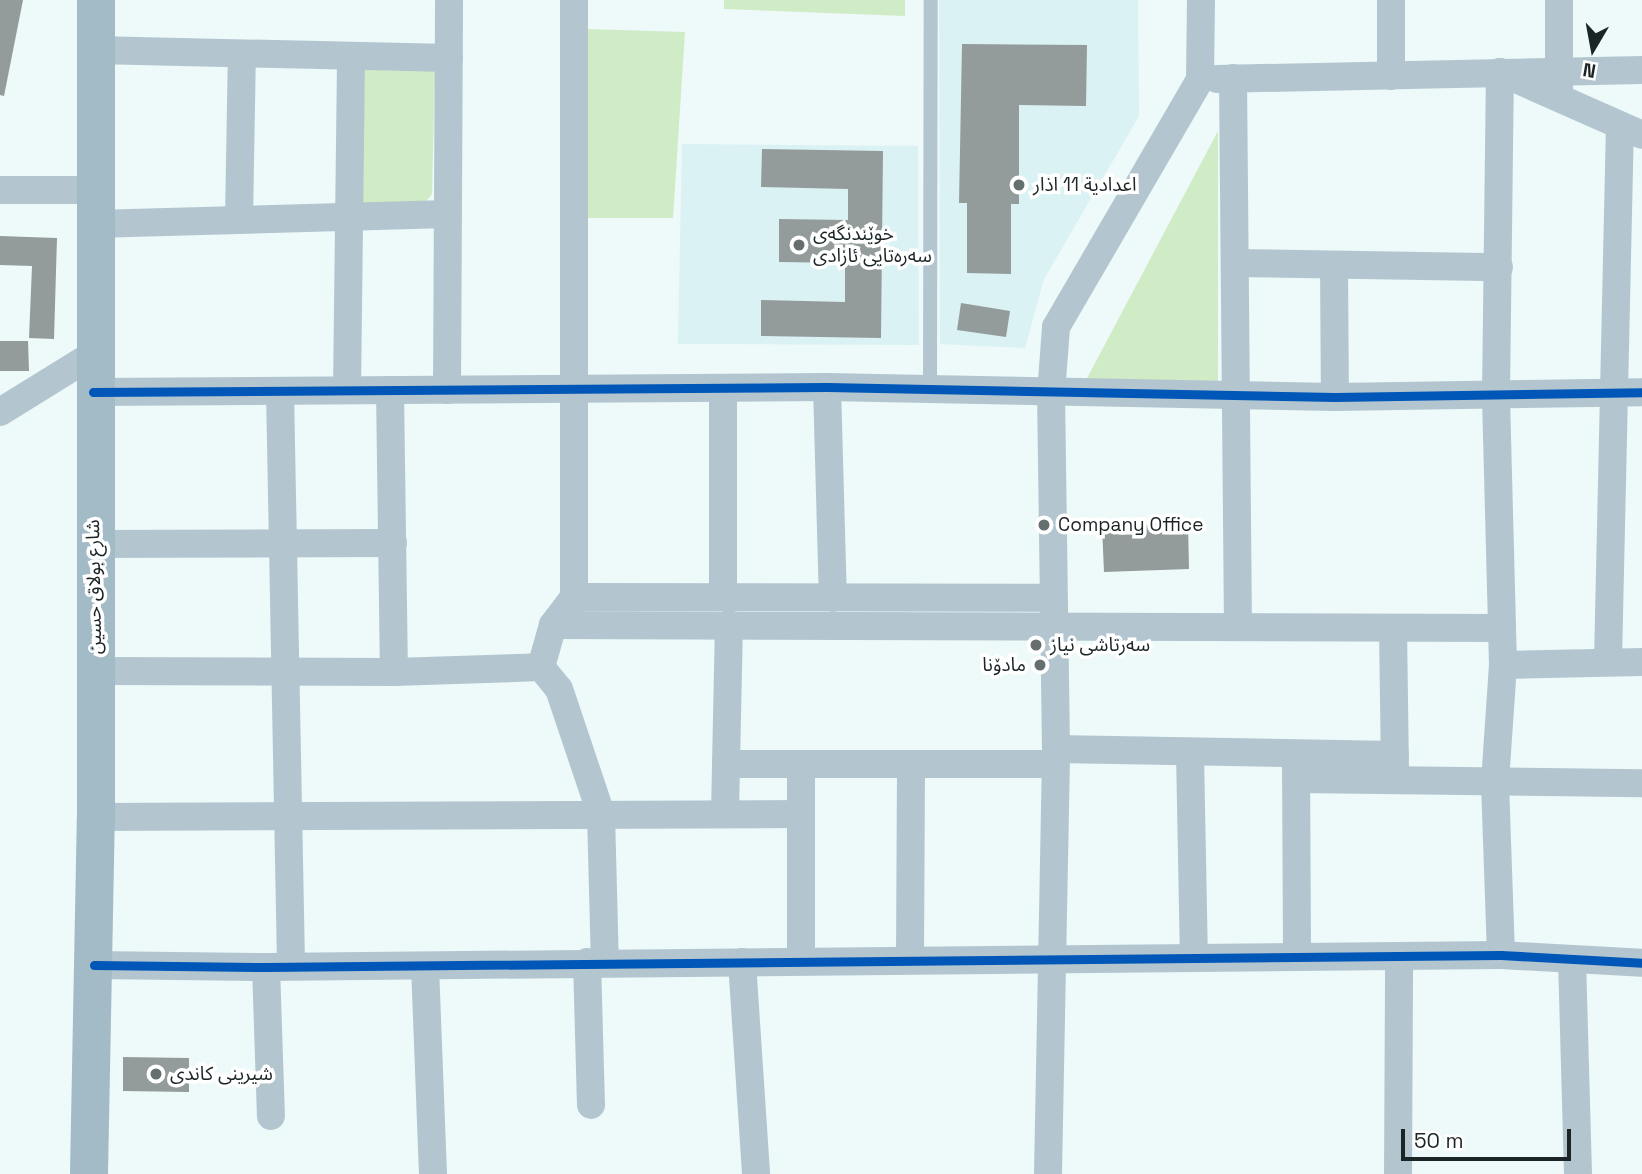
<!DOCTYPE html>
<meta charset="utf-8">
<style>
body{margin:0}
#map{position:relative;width:1642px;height:1174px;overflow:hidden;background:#eef9f9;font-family:"Space Grotesk","Noto Sans Arabic",sans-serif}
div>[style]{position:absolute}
.built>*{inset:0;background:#daf2f3}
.green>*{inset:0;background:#d0ecc6}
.building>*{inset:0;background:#939c9a}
.lane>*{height:14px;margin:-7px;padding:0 7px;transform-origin:7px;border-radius:7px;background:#b3c6d0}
.street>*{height:28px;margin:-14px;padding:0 14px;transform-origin:14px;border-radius:14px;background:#b3c6d0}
.secondary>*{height:38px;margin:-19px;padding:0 19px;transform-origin:19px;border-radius:19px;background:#a3bac7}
.cycleway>*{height:9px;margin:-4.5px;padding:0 4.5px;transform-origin:4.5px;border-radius:4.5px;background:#0057b8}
.dots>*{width:19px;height:19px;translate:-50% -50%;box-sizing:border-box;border:4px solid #fff;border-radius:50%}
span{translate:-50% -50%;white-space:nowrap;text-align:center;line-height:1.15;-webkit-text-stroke:7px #fff;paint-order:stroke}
.poi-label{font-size:19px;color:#1c2526}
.left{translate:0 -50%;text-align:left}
.right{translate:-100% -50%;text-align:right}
.street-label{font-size:19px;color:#1c2526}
.north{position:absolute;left:1558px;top:14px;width:70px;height:70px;-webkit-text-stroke:5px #fff;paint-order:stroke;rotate:190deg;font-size:19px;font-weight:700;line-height:28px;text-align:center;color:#1c2526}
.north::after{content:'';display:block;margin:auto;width:24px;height:32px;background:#1c2526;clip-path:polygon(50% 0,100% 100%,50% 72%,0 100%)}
.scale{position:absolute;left:1401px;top:1129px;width:170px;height:32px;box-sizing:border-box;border:4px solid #1c2526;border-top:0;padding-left:9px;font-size:21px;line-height:24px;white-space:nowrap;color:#1c2526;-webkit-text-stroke:5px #fff;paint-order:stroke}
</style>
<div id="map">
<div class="built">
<i style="clip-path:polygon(939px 0,1138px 0,1139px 116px,1044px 279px,1025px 348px,940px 344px)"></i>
<i style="clip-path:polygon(682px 144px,918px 146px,919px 345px,678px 344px)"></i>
</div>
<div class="green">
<i style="clip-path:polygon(724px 0,905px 0,905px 16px,724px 9px)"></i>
<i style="clip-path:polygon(587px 29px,685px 32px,673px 218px,582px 218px)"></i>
<i style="clip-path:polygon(365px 70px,435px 71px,432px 194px,422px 207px,361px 208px)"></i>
<i style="clip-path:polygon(1218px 131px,1218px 382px,1085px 382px)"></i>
</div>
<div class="building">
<i style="clip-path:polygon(0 0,23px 0,4px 96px,0 95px)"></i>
<i style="clip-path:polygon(962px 44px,1087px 45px,1086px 106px,1019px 105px,1019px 204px,1011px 204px,1011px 274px,967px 273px,967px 203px,959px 203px)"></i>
<i style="clip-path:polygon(762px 149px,883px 151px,881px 338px,761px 336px,761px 300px,845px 302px,845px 263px,779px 262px,779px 219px,848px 220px,848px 189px,761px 187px)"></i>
<i style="clip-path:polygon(0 236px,57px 238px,54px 339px,29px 338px,32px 266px,0 265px)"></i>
<i style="clip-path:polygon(961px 303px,1010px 311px,1006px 337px,957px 330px)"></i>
<i style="clip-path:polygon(0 341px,28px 341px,29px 371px,0 371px)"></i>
<i style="clip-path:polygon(1188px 523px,1189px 569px,1104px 572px,1102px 526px)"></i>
<i style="clip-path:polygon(123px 1057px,189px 1058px,189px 1092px,123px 1091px)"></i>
</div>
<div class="lane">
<i style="left:930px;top:388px;width:388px;rotate:-89.9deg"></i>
</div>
<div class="street">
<i style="left:1559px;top:0;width:89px;rotate:90deg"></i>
<i style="left:95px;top:50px;width:354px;rotate:1.3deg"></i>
<i style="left:1391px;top:76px;width:76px;rotate:-90deg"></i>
<i style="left:1233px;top:78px;width:549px;rotate:89.48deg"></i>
<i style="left:1217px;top:79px;width:425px;rotate:-1.2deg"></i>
<i style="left:0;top:190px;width:95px"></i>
<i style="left:239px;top:220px;width:165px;rotate:-89deg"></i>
<i style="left:94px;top:224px;width:354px;rotate:-1.6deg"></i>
<i style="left:1235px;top:263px;width:264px;rotate:0.9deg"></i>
<i style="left:1334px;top:265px;width:132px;rotate:89.6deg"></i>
<i style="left:827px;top:387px;width:211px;rotate:88.4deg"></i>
<i style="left:723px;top:388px;width:209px;rotate:90deg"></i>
<i style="left:347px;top:390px;width:334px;rotate:-89.3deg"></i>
<i style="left:390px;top:390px;width:282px;rotate:89.2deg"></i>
<i style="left:447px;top:390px;width:390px;rotate:-89.7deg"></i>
<i style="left:280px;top:391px;width:575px;rotate:88.9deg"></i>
<i style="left:93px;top:392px;width:734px;rotate:-0.39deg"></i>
<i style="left:827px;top:387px;width:508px;rotate:1.13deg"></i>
<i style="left:1335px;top:397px;width:307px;rotate:-0.9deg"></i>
<i style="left:0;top:412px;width:110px;rotate:-31.7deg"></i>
<i style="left:92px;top:544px;width:301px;rotate:-0.2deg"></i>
<i style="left:574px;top:597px;width:478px;rotate:0.1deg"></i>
<i style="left:553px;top:625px;width:949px;rotate:0.18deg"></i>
<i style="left:1393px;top:628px;width:144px;rotate:89.2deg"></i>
<i style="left:1608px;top:661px;width:535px;rotate:-88.72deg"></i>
<i style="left:1503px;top:665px;width:139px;rotate:-1.2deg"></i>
<i style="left:541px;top:667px;width:44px;rotate:-74.1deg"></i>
<i style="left:553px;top:625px;width:35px;rotate:-53deg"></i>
<i style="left:574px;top:597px;width:597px;rotate:-90deg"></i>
<i style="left:541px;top:667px;width:28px;rotate:51deg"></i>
<i style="left:559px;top:689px;width:132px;rotate:71.4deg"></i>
<i style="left:601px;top:814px;width:148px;rotate:88.5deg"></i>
<i style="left:96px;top:671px;width:298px;rotate:0.2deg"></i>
<i style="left:394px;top:672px;width:147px;rotate:-1.9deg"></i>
<i style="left:1056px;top:749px;width:339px;rotate:1deg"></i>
<i style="left:1190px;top:753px;width:205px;rotate:88.9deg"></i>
<i style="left:1296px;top:760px;width:196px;rotate:89.7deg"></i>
<i style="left:726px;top:764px;width:328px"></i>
<i style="left:1296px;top:779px;width:346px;rotate:0.7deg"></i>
<i style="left:725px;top:813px;width:189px;rotate:-88.8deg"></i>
<i style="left:96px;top:817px;width:705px;rotate:-0.24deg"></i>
<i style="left:1501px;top:955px;width:173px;rotate:-92deg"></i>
<i style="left:1495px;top:782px;width:117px;rotate:-86.1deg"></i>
<i style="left:1503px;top:665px;width:270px;rotate:-91.5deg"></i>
<i style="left:1496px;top:395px;width:323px;rotate:-89.3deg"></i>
<i style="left:1500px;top:72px;width:155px;rotate:23.9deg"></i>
<i style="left:910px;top:959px;width:195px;rotate:-89.7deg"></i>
<i style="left:1572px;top:959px;width:215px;rotate:88.4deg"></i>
<i style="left:801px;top:961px;width:196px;rotate:-90deg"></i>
<i style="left:587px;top:962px;width:143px;rotate:88.4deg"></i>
<i style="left:742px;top:962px;width:212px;rotate:86.2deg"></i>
<i style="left:94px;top:965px;width:172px;rotate:0.7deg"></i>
<i style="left:266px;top:967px;width:1235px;rotate:-0.56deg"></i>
<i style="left:1501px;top:955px;width:141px;rotate:3.2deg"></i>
<i style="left:425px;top:966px;width:208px;rotate:87.8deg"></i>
<i style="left:266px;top:967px;width:149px;rotate:88.1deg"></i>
<i style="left:1048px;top:1174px;width:425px;rotate:-88.9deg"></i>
<i style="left:1056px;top:749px;width:355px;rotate:-90.8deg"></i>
<i style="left:1051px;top:394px;width:67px;rotate:-85.7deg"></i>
<i style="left:1056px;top:327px;width:286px;rotate:-59.8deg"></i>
<i style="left:1200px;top:80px;width:80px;rotate:-89.3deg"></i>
<i style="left:1398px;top:1174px;width:217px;rotate:-89.7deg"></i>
</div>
<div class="secondary">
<i style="left:89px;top:1174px;width:357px;rotate:-88.9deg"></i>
<i style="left:96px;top:817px;width:817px;rotate:-90deg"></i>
</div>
<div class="cycleway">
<i style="left:93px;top:392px;width:734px;rotate:-0.39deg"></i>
<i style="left:827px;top:387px;width:508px;rotate:1.13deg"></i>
<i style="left:1335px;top:397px;width:307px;rotate:-0.9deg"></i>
<i style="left:94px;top:965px;width:172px;rotate:0.7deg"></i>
<i style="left:266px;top:967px;width:1235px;rotate:-0.56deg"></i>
<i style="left:1501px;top:955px;width:141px;rotate:3.2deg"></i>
</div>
<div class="dots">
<i style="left:1019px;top:185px;background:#666f70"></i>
<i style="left:799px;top:245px;background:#666f70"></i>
<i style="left:1044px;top:525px;background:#666f70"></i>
<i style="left:1036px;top:645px;background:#666f70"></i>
<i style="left:1040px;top:665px;background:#666f70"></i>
<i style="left:156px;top:1074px;background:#666f70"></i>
</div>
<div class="poi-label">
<span class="left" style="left:1033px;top:185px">اعدادية 11 اذار</span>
<span class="left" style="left:813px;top:245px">خوێندنگەی<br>سەرەتایی ئازادی</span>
<span class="left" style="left:1058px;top:525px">Company Office</span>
<span class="left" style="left:1050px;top:645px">سەرتاشی نیاز</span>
<span class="right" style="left:1026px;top:665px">مادۆنا</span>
<span class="left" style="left:170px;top:1074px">شیرینی کاندی</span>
</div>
<div class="street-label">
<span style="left:94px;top:587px;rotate:-91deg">شارع بولاق حسين</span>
</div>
<div class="north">N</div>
<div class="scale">50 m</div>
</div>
